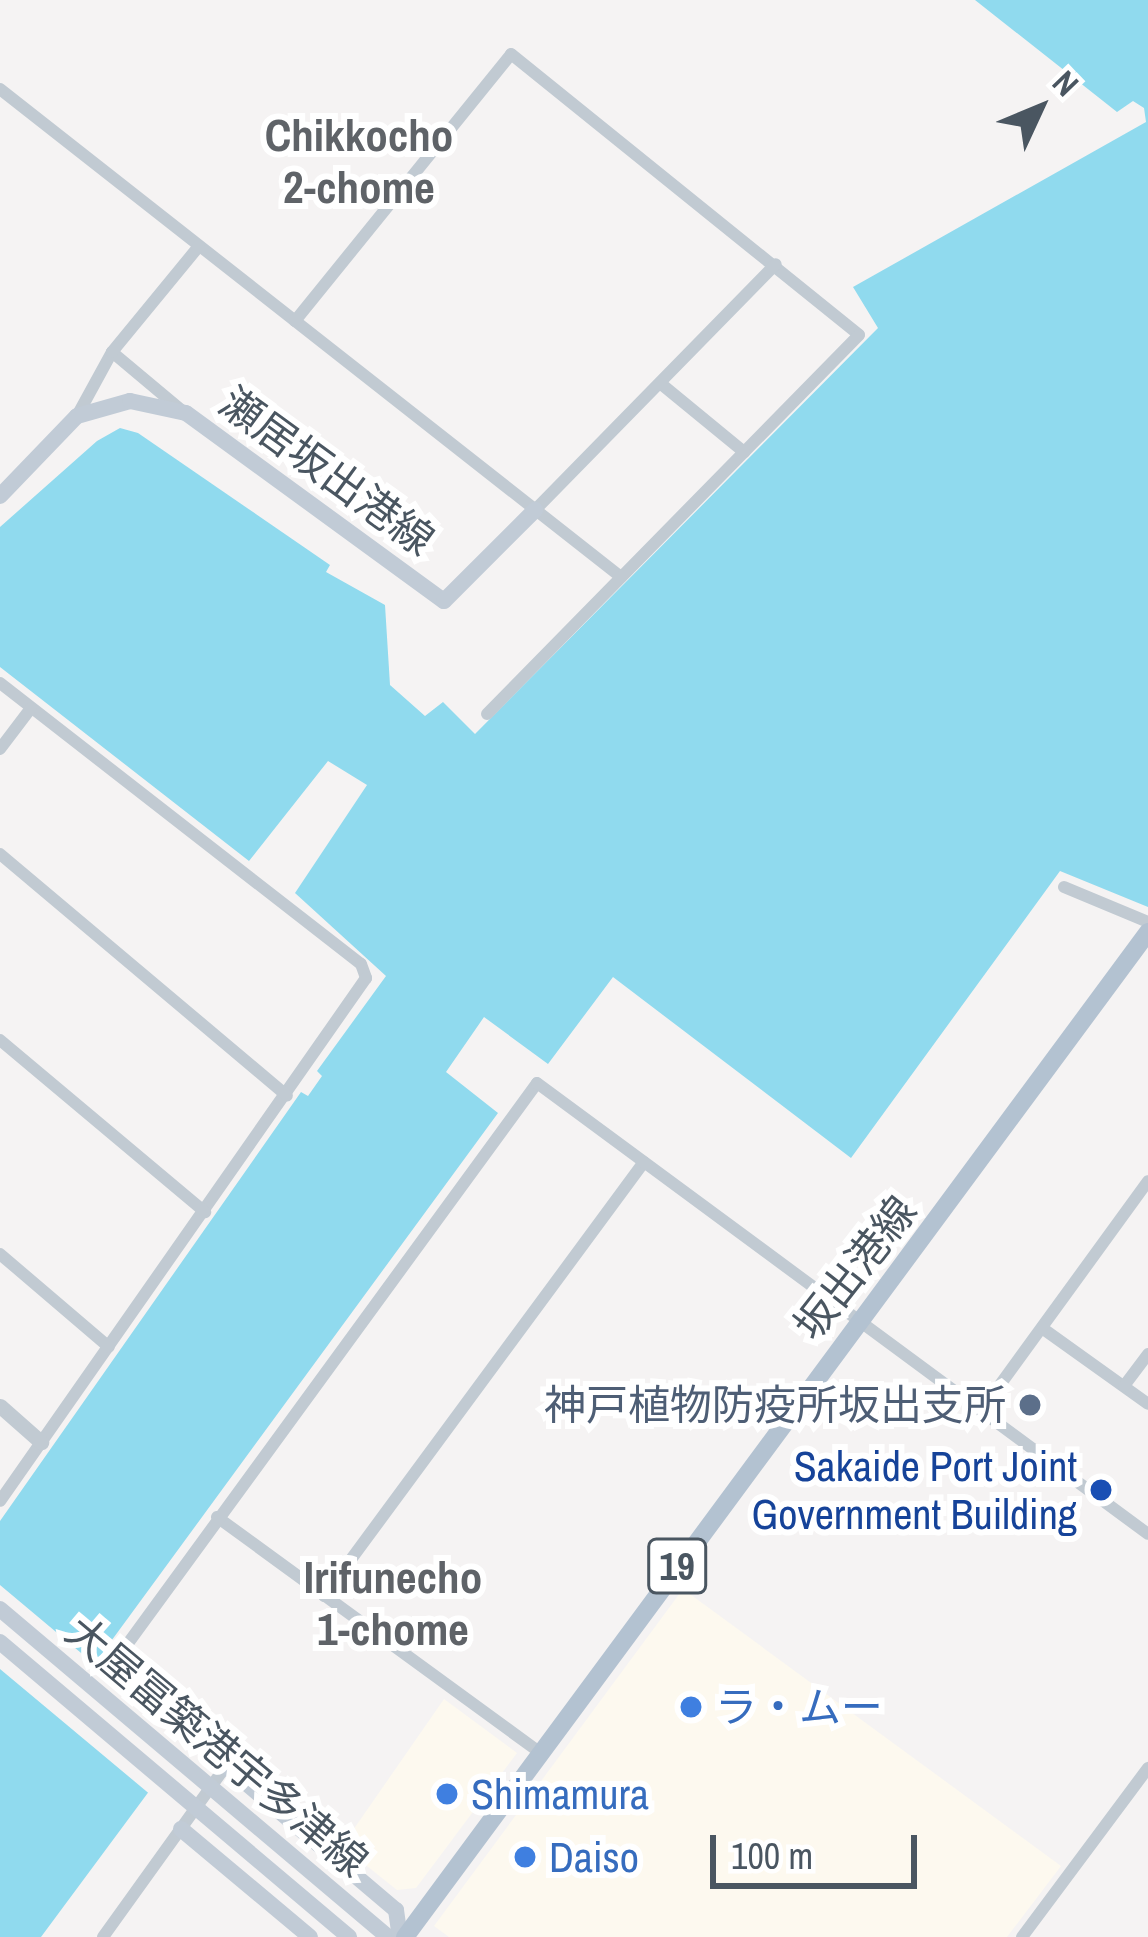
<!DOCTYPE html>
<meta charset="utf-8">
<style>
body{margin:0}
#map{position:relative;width:1148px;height:1937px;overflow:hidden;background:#f5f3f3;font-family:"Archivo Narrow","Noto Sans JP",sans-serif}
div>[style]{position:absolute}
.commercial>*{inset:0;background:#fdf9ef}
.water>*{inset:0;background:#90daee}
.pier>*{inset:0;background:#f5f3f3}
.minor>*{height:12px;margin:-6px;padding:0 6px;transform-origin:6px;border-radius:6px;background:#c1cad2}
.tertiary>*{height:15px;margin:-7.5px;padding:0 7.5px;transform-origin:7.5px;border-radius:7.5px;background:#c1cad2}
.secondary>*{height:16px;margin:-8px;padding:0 8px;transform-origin:8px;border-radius:8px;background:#c1cbd6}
.primary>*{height:18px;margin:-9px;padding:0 9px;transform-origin:9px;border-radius:9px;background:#b3c2d1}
.dots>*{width:33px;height:33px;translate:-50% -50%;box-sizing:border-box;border:6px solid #fff;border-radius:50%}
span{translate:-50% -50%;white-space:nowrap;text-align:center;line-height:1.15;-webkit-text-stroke:12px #fff;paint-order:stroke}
.shield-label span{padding:3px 9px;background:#fff;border:3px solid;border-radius:9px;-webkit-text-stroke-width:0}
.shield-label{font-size:39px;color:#4a5661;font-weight:700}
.street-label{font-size:42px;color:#4a5661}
.service-label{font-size:42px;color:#4e5e75}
.right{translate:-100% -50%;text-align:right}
.transit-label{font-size:42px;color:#164399}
.shop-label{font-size:42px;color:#366cbe}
.left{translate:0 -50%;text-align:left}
.neighbourhood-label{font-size:45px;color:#5f6368;font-weight:700}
.north{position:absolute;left:980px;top:48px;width:120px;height:120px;-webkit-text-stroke:9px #fff;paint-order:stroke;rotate:46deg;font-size:33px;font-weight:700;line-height:48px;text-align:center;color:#4a5661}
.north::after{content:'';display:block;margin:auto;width:42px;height:54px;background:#4a5661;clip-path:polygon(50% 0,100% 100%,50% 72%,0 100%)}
.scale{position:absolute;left:710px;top:1835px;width:207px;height:54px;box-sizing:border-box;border:6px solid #4a5661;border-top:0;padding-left:15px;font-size:36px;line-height:42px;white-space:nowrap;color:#4a5661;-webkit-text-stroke:9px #fff;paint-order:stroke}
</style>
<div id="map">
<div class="commercial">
<i style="clip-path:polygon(683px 1589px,1061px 1866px,1007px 1937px,449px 1937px,434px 1926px)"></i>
<i style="clip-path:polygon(444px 1699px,517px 1753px,416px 1888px,397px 1890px,342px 1846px)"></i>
</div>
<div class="water">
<i style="clip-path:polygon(975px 0,1148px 0,1148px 907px,1060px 871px,851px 1158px,613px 977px,548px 1064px,484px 1017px,446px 1072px,498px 1113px,57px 1715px,82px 1737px,170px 1763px,41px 1937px,0 1937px,0 1521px,301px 1092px,308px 1096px,322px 1076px,317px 1071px,386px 976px,295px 893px,367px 785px,328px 761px,249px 861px,0 667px,0 527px,97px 441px,120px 428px,138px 433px,330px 565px,326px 572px,385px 605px,390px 685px,425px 716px,443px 702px,475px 734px,878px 328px,853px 287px,1146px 122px,1144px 108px,1133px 101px,1117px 112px)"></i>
</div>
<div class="pier">
<i style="clip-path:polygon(0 1585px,99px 1668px,65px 1715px,81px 1729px,101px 1703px,175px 1766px,152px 1796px,0 1669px)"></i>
</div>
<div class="minor">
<i style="left:0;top:89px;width:790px;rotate:38.16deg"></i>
<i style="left:295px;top:321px;width:343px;rotate:-51deg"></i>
<i style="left:511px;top:54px;width:447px;rotate:38.9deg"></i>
<i style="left:859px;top:335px;width:531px;rotate:134.47deg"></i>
<i style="left:112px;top:352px;width:89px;rotate:40deg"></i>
<i style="left:660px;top:383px;width:109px;rotate:39.4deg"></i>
<i style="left:77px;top:416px;width:73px;rotate:-61.3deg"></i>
<i style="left:112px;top:352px;width:137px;rotate:-50.6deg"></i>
<i style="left:535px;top:510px;width:344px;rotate:-45.6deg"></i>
<i style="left:0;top:683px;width:457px;rotate:37.9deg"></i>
<i style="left:361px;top:964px;width:15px;rotate:70deg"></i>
<i style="left:366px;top:978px;width:638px;rotate:124.98deg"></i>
<i style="left:0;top:749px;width:51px;rotate:-52.9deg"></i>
<i style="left:0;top:854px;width:375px;rotate:40.1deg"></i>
<i style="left:1064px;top:887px;width:91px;rotate:22.6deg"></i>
<i style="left:0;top:1040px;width:268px;rotate:40deg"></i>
<i style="left:0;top:1254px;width:143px;rotate:40.5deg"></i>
<i style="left:1042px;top:1328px;width:130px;rotate:35.6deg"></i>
<i style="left:1124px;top:1386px;width:40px;rotate:-53deg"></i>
<i style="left:981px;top:1411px;width:284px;rotate:-54deg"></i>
<i style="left:217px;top:1517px;width:401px;rotate:36.1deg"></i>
<i style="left:324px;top:1596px;width:539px;rotate:-53.6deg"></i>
<i style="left:103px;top:1937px;width:211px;rotate:-54.3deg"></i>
<i style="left:226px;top:1766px;width:152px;rotate:-139.8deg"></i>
<i style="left:110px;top:1668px;width:724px;rotate:-53.87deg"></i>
<i style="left:537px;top:1083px;width:759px;rotate:36.43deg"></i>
<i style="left:1022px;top:1937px;width:211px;rotate:-53.3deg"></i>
</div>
<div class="tertiary">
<i style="left:0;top:1406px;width:55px;rotate:41.3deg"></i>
</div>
<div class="secondary">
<i style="left:0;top:496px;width:111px;rotate:-46.1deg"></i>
<i style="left:77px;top:416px;width:55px;rotate:-15.8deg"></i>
<i style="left:130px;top:401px;width:57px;rotate:12.1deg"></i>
<i style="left:186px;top:413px;width:319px;rotate:36.1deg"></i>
<i style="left:444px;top:601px;width:129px;rotate:-45deg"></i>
<i style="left:0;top:1609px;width:508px;rotate:40.21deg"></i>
<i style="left:0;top:1642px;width:457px;rotate:40.2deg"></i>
<i style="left:226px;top:1766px;width:223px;rotate:40.3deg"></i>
<i style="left:396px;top:1910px;width:27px;rotate:82deg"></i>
<i style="left:181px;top:1829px;width:168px;rotate:39.9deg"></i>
</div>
<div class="primary">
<i style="left:405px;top:1937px;width:1250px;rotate:-53.52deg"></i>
</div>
<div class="dots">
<i style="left:1030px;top:1405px;background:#5c6f8a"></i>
<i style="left:1101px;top:1490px;background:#1a4fb4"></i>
<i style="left:691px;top:1707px;background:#3f7fe0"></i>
<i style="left:447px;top:1794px;background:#3f7fe0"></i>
<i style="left:525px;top:1857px;background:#3f7fe0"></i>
</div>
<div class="shield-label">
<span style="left:677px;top:1566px">19</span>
</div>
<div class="street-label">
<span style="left:327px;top:471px;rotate:36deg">瀬居坂出港線</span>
<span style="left:855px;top:1268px;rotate:-52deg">坂出港線</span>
<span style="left:217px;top:1746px;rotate:40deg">大屋冨築港宇多津線</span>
</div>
<div class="service-label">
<span class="right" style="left:1006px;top:1405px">神戸植物防疫所坂出支所</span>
</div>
<div class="transit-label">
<span class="right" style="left:1077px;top:1490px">Sakaide Port Joint<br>Government Building</span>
</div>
<div class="shop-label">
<span class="left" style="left:715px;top:1707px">ラ・ムー</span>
<span class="left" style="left:471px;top:1794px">Shimamura</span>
<span class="left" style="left:549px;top:1857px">Daiso</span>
</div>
<div class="neighbourhood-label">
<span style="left:359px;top:161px">Chikkocho<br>2-chome</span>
<span style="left:393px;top:1603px">Irifunecho<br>1-chome</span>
</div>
<div class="north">N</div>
<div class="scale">100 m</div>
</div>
